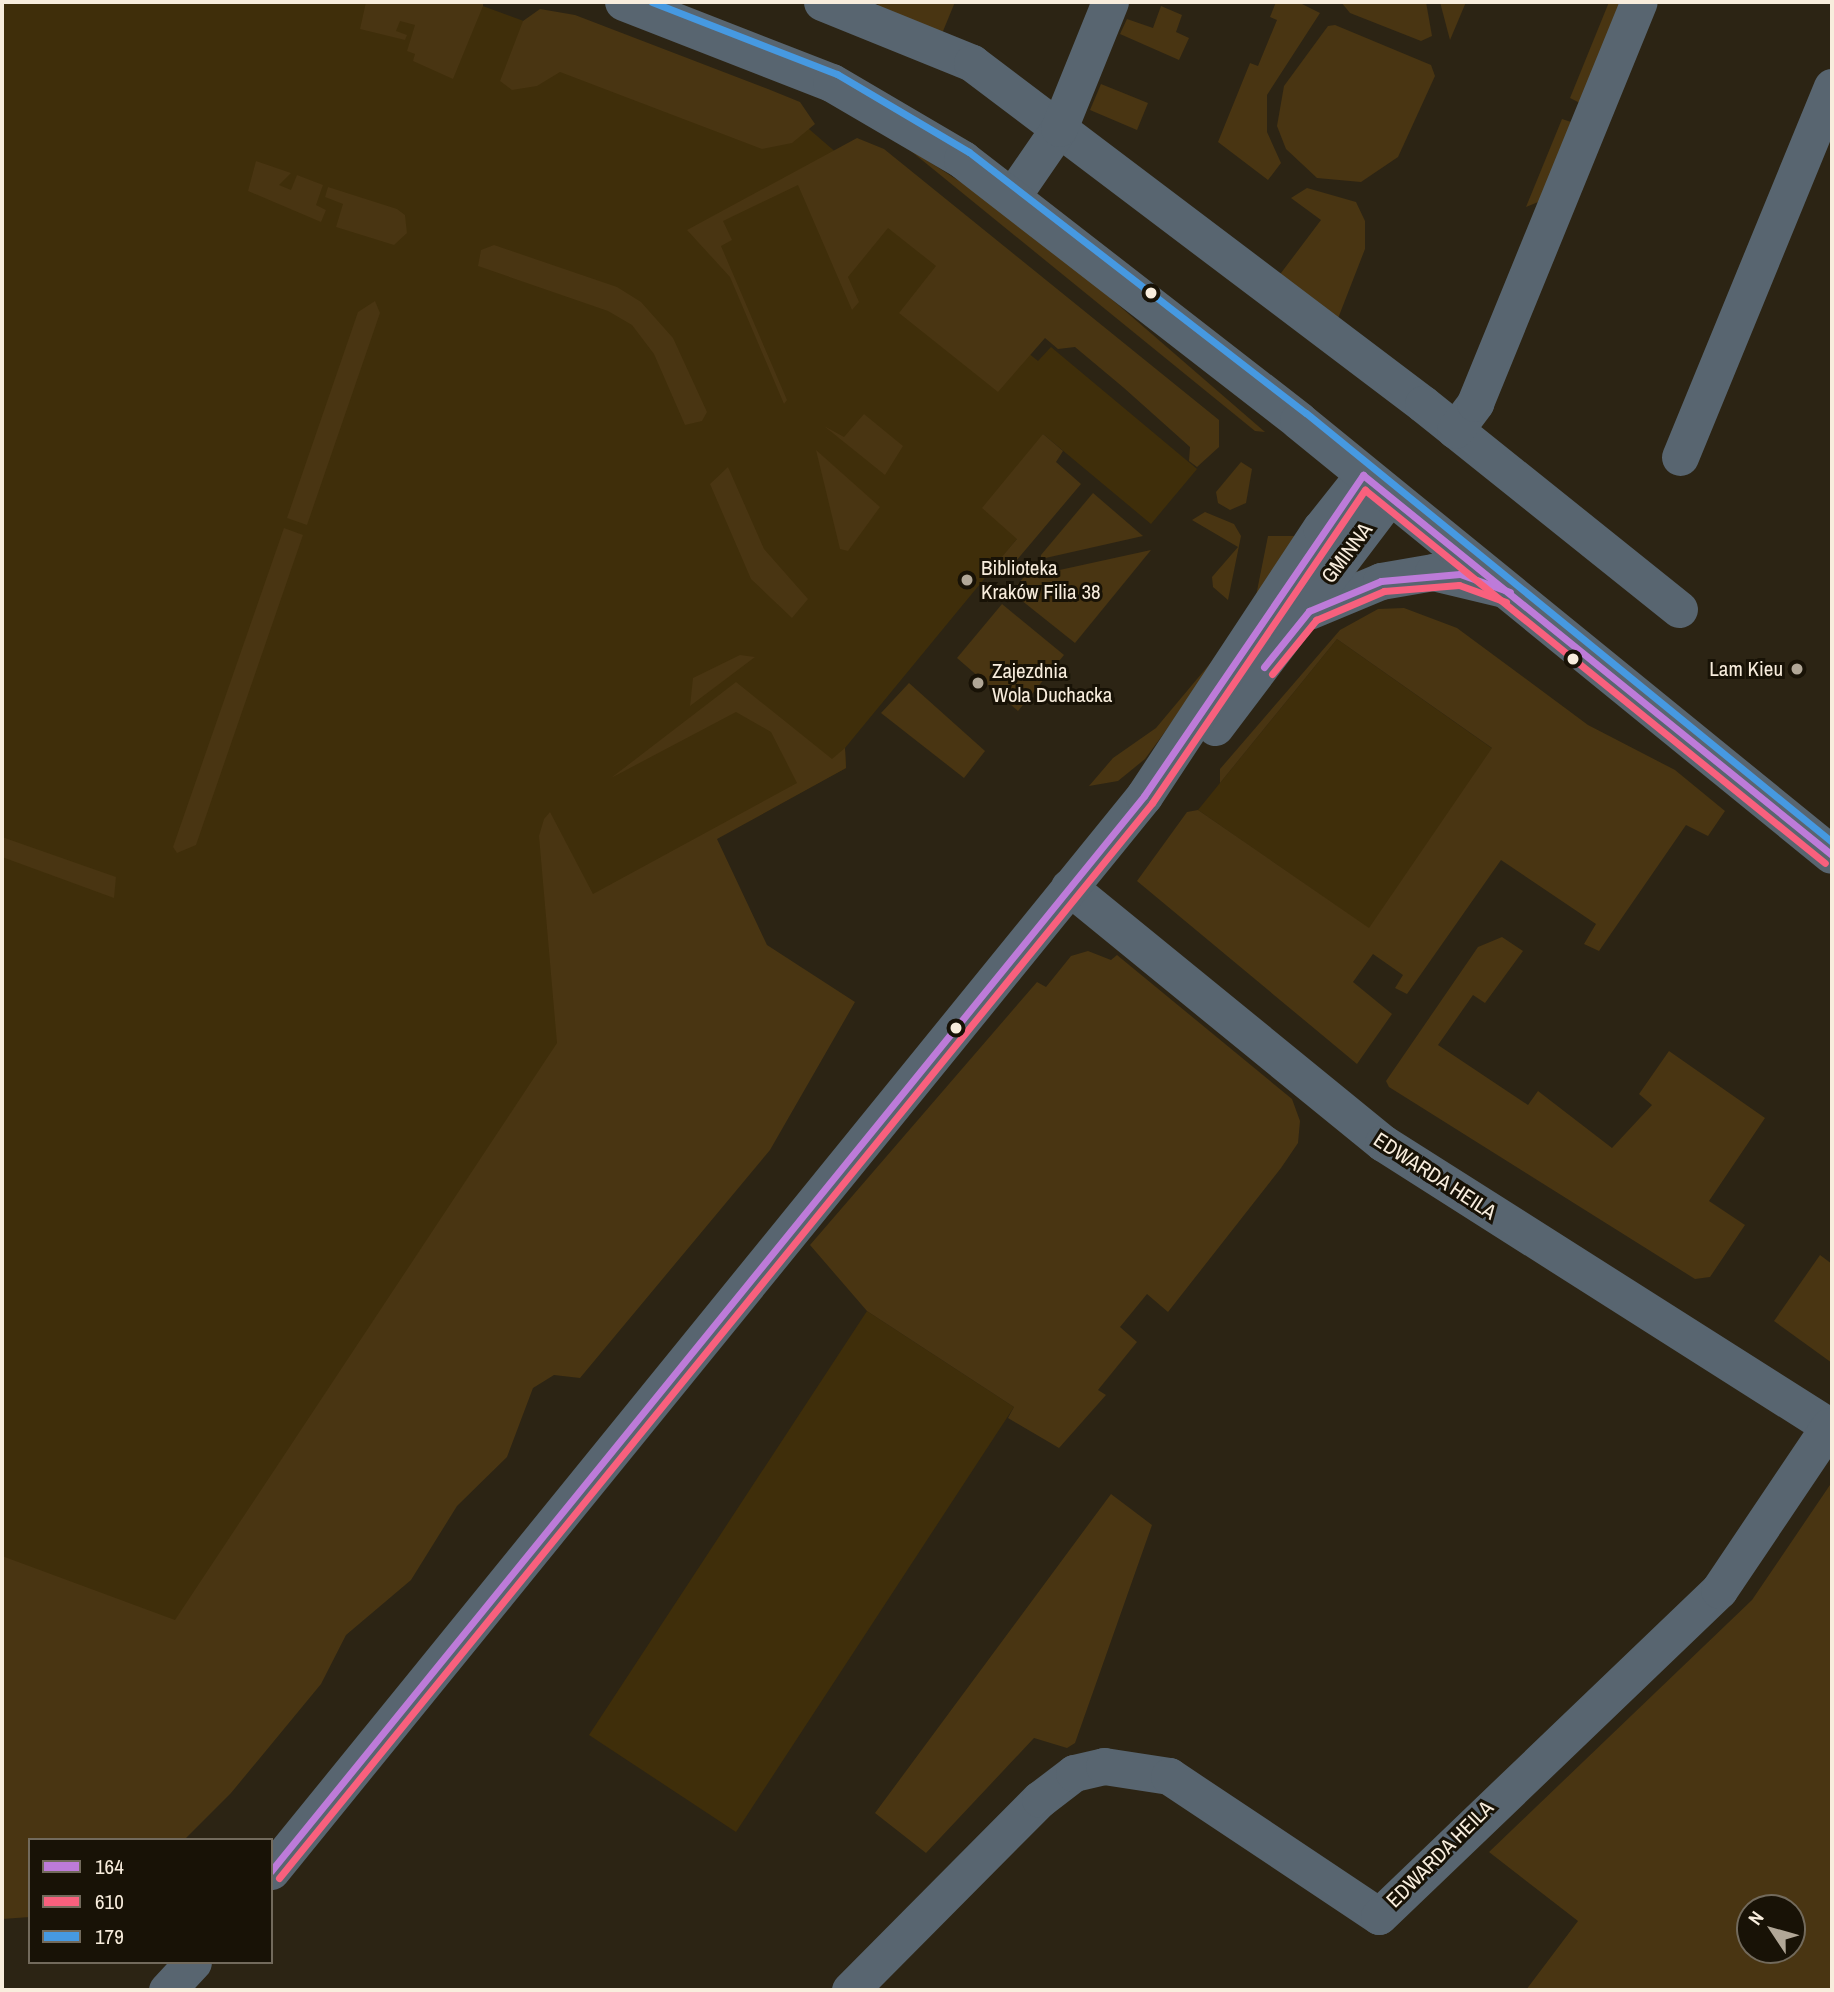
<!DOCTYPE html>
<meta charset="utf-8">
<style>
body{margin:0}
#map{position:relative;width:1834px;height:1992px;overflow:hidden;background:#2c2414;font-family:"Archivo Narrow",sans-serif}
div>[style]{position:absolute}
.built>*{inset:0;background:#3f2e0a}
.green>*{inset:0;background:#493512}
.minor>*{height:37px;margin:-18.5px;padding:0 18.5px;transform-origin:18.5px;border-radius:18.5px;background:#586570}
.tertiary>*{height:38px;margin:-19px;padding:0 19px;transform-origin:19px;border-radius:19px;background:#586570}
.bus-1>*{height:7px;margin:-3.5px;padding:0 3.5px;transform-origin:3.5px;border-radius:3.5px;background:#bd7bd9}
.bus-2>*{height:7px;margin:-3.5px;padding:0 3.5px;transform-origin:3.5px;border-radius:3.5px;background:#f8607d}
.bus-3>*{height:7px;margin:-3.5px;padding:0 3.5px;transform-origin:3.5px;border-radius:3.5px;background:#4699e1}
.dots>*{width:19px;height:19px;translate:-50% -50%;box-sizing:border-box;border:4px solid #181206;border-radius:50%}
span{translate:-50% -50%;white-space:nowrap;text-align:center;line-height:1.15;-webkit-text-stroke:6px #181206;paint-order:stroke}
.street-label{font-size:21px;color:#f8eddd}
.poi-label{font-size:21px;color:#f8eddd}
.left{translate:0 -50%;text-align:left}
.right{translate:-100% -50%;text-align:right}
.frame{position:absolute;inset:0;border:4px solid #f8eddd;pointer-events:none}
.legend{position:absolute;left:28px;top:1838px;width:245px;height:126px;box-sizing:border-box;background:#181206;border:2px solid #726a5c;margin:0;padding:9px 12px;list-style:none;font-size:21px;color:#f8eddd}
.legend li{display:flex;align-items:center;gap:14px;height:35px}
.legend b{width:35px;border:2px solid #726a5c}
.north{position:absolute;left:1736px;top:1894px;width:70px;height:70px;box-sizing:border-box;background:#181206;border:2px solid #726a5c;border-radius:50%;rotate:306deg;font-size:19px;font-weight:700;line-height:28px;text-align:center;color:#f8eddd}
.north::after{content:'';display:block;margin:auto;width:24px;height:32px;background:#b1a797;clip-path:polygon(50% 0,100% 100%,50% 72%,0 100%)}
</style>
<div id="map">
<div class="built">
<i style="clip-path:polygon(2px 2px,472px 2px,802px 123px,956px 256px,939px 281px,1038px 361px,1051px 347px,1197px 469px,1151px 524px,1043px 434px,1017px 539px,845px 748px,846px 768px,561px 923px,572px 1034px,182px 1634px,2px 1572px)"></i>
<i style="clip-path:polygon(1337px 639px,1493px 749px,1369px 929px,1198px 810px)"></i>
<i style="clip-path:polygon(867px 1311px,1014px 1407px,736px 1832px,589px 1735px)"></i>
</div>
<div class="green">
<i style="clip-path:polygon(366px 2px,483px 2px,483px 6px,453px 79px,413px 61px,415px 54px,407px 51px,415px 25px,400px 21px,396px 31px,407px 35px,405px 40px,360px 29px)"></i>
<i style="clip-path:polygon(883px 2px,955px 2px,941px 36px,871px 8px)"></i>
<i style="clip-path:polygon(1276px 2px,1298px 2px,1320px 13px,1267px 95px,1267px 132px,1281px 163px,1268px 180px,1218px 142px,1250px 63px,1258px 66px,1277px 20px,1270px 17px)"></i>
<i style="clip-path:polygon(1341px 2px,1426px 2px,1432px 36px,1421px 41px,1350px 13px)"></i>
<i style="clip-path:polygon(1440px 2px,1466px 2px,1450px 40px)"></i>
<i style="clip-path:polygon(1609px 2px,1624px 2px,1582px 104px,1570px 98px)"></i>
<i style="clip-path:polygon(1161px 6px,1182px 15px,1176px 32px,1189px 38px,1179px 60px,1120px 34px,1127px 19px,1153px 28px)"></i>
<i style="clip-path:polygon(540px 9px,575px 15px,768px 89px,800px 102px,815px 124px,792px 143px,762px 149px,560px 72px,537px 86px,512px 90px,500px 81px,523px 21px)"></i>
<i style="clip-path:polygon(1335px 25px,1431px 65px,1435px 76px,1398px 157px,1361px 182px,1317px 178px,1286px 149px,1277px 126px,1284px 86px,1328px 26px)"></i>
<i style="clip-path:polygon(1101px 84px,1148px 103px,1137px 130px,1090px 110px)"></i>
<i style="clip-path:polygon(1562px 119px,1574px 123px,1543px 200px,1526px 207px)"></i>
<i style="clip-path:polygon(857px 138px,884px 149px,1219px 420px,1219px 447px,1197px 467px,1189px 461px,1190px 447px,1124px 388px,1075px 347px,1058px 349px,1045px 338px,998px 392px,899px 313px,936px 266px,888px 228px,848px 277px,859px 302px,852px 310px,798px 185px,723px 221px,732px 240px,721px 246px,787px 400px,784px 404px,730px 277px,687px 230px)"></i>
<i style="clip-path:polygon(906px 147px,984px 197px,1101px 290px,1265px 432px,1255px 431px)"></i>
<i style="clip-path:polygon(256px 161px,291px 173px,279px 185px,291px 190px,297px 175px,323px 185px,316px 205px,326px 210px,321px 222px,248px 191px)"></i>
<i style="clip-path:polygon(328px 187px,397px 209px,405px 215px,407px 233px,394px 245px,336px 227px,343px 204px,325px 197px)"></i>
<i style="clip-path:polygon(1307px 188px,1356px 202px,1365px 221px,1365px 249px,1337px 321px,1278px 277px,1321px 220px,1291px 198px)"></i>
<i style="clip-path:polygon(494px 245px,617px 287px,641px 302px,673px 338px,707px 412px,702px 421px,685px 425px,654px 354px,632px 325px,608px 311px,478px 266px,481px 250px)"></i>
<i style="clip-path:polygon(375px 301px,380px 313px,307px 525px,287px 518px,358px 312px)"></i>
<i style="clip-path:polygon(864px 414px,903px 446px,885px 475px,824px 426px,844px 437px)"></i>
<i style="clip-path:polygon(1043px 434px,1063px 451px,1056px 462px,1081px 484px,1005px 574px,995px 565px,1017px 539px,982px 508px)"></i>
<i style="clip-path:polygon(816px 450px,880px 507px,848px 551px,840px 549px)"></i>
<i style="clip-path:polygon(1241px 462px,1252px 469px,1246px 503px,1230px 510px,1218px 503px,1216px 492px)"></i>
<i style="clip-path:polygon(728px 467px,764px 549px,808px 599px,792px 618px,751px 579px,710px 484px)"></i>
<i style="clip-path:polygon(1093px 493px,1143px 536px,1041px 559px,1041px 555px)"></i>
<i style="clip-path:polygon(1205px 512px,1234px 524px,1241px 536px,1228px 600px,1213px 587px,1212px 577px,1238px 547px,1192px 520px)"></i>
<i style="clip-path:polygon(284px 528px,303px 535px,196px 845px,177px 853px,173px 847px)"></i>
<i style="clip-path:polygon(1268px 536px,1296px 536px,1253px 611px)"></i>
<i style="clip-path:polygon(1151px 550px,1075px 643px,1011px 592px,1023px 578px)"></i>
<i style="clip-path:polygon(1002px 604px,1064px 655px,1018px 711px,957px 658px)"></i>
<i style="clip-path:polygon(1404px 608px,1457px 628px,1588px 725px,1675px 770px,1725px 811px,1708px 836px,1686px 825px,1599px 951px,1584px 944px,1596px 924px,1501px 860px,1407px 994px,1395px 988px,1403px 975px,1373px 954px,1353px 982px,1392px 1014px,1357px 1064px,1137px 881px,1187px 812px,1198px 810px,1369px 928px,1492px 748px,1337px 639px,1220px 783px,1220px 769px,1340px 630px,1378px 609px)"></i>
<i style="clip-path:polygon(1249px 617px,1145px 759px,1118px 781px,1089px 786px,1113px 758px,1156px 728px)"></i>
<i style="clip-path:polygon(740px 655px,755px 657px,690px 706px,693px 678px)"></i>
<i style="clip-path:polygon(736px 682px,832px 759px,845px 748px,846px 768px,717px 839px,767px 945px,855px 1002px,770px 1150px,580px 1378px,554px 1375px,533px 1388px,507px 1457px,457px 1506px,411px 1580px,346px 1635px,321px 1684px,231px 1793px,184px 1840px,30px 1840px,30px 1917px,2px 1919px,2px 1556px,175px 1620px,557px 1043px,539px 836px,544px 819px,550px 812px,593px 894px,797px 783px,771px 732px,736px 712px,611px 778px)"></i>
<i style="clip-path:polygon(909px 683px,985px 751px,964px 778px,881px 713px)"></i>
<i style="clip-path:polygon(2px 837px,116px 877px,114px 898px,2px 857px)"></i>
<i style="clip-path:polygon(1502px 937px,1523px 951px,1485px 1003px,1473px 995px,1438px 1045px,1528px 1105px,1538px 1091px,1612px 1148px,1652px 1105px,1639px 1094px,1669px 1051px,1765px 1118px,1709px 1201px,1745px 1225px,1710px 1277px,1695px 1279px,1389px 1087px,1386px 1081px,1478px 947px)"></i>
<i style="clip-path:polygon(1088px 951px,1111px 960px,1117px 955px,1292px 1099px,1300px 1121px,1298px 1143px,1281px 1168px,1168px 1312px,1147px 1294px,1120px 1327px,1137px 1342px,1098px 1390px,1106px 1395px,1059px 1448px,1008px 1418px,1014px 1407px,867px 1311px,810px 1245px,1037px 982px,1046px 987px,1071px 956px)"></i>
<i style="clip-path:polygon(1820px 1255px,1832px 1264px,1832px 1363px,1774px 1321px)"></i>
<i style="clip-path:polygon(evenodd,1832px 1482px,1832px 1990px,1526px 1990px,1578px 1921px,1489px 1852px,1752px 1600px,1832px 1482px,1750px 1908px,1792px 1908px,1792px 1950px,1750px 1950px,1750px 1908px)"></i>
<i style="clip-path:polygon(1111px 1494px,1152px 1525px,1075px 1743px,1067px 1748px,1034px 1738px,926px 1853px,875px 1813px)"></i>
</div>
<div class="minor">
<i style="left:822px;top:2px;width:162px;rotate:22.1deg"></i>
<i style="left:972px;top:63px;width:565px;rotate:37.09deg"></i>
<i style="left:1423px;top:404px;width:328px;rotate:38.7deg"></i>
<i style="left:1013px;top:195px;width:81px;rotate:-55.5deg"></i>
<i style="left:1059px;top:128px;width:136px;rotate:-68deg"></i>
<i style="left:1455px;top:430px;width:34px;rotate:-53deg"></i>
<i style="left:1475px;top:403px;width:433px;rotate:-67.8deg"></i>
<i style="left:1680px;top:457px;width:400px;rotate:-67.7deg"></i>
<i style="left:1309px;top:611px;width:78px;rotate:-22.6deg"></i>
<i style="left:1381px;top:581px;width:53px;rotate:-9.8deg"></i>
<i style="left:1433px;top:572px;width:73px;rotate:13.5deg"></i>
<i style="left:1215px;top:727px;width:288px;rotate:-52.9deg"></i>
<i style="left:1069px;top:887px;width:405px;rotate:39.2deg"></i>
<i style="left:1383px;top:1143px;width:532px;rotate:32.41deg"></i>
<i style="left:271px;top:1871px;width:1385px;rotate:-50.92deg"></i>
<i style="left:1144px;top:796px;width:321px;rotate:-56.6deg"></i>
<i style="left:1321px;top:528px;width:68px;rotate:-51.6deg"></i>
<i style="left:167px;top:1990px;width:38px;rotate:-47deg"></i>
<i style="left:850px;top:1990px;width:269px;rotate:-45.2deg"></i>
<i style="left:1040px;top:1799px;width:43px;rotate:-37.4deg"></i>
<i style="left:1074px;top:1773px;width:31px;rotate:-13deg"></i>
<i style="left:1104px;top:1766px;width:66px;rotate:8.7deg"></i>
<i style="left:1169px;top:1776px;width:252px;rotate:33.7deg"></i>
<i style="left:1379px;top:1916px;width:471px;rotate:-43.8deg"></i>
<i style="left:1719px;top:1590px;width:197px;rotate:-56.1deg"></i>
</div>
<div class="tertiary">
<i style="left:624px;top:2px;width:223px;rotate:21.3deg"></i>
<i style="left:832px;top:83px;width:152px;rotate:30.4deg"></i>
<i style="left:963px;top:160px;width:425px;rotate:37.8deg"></i>
<i style="left:1299px;top:421px;width:687px;rotate:39.15deg"></i>
</div>
<div class="bus-1">
<i style="left:1264px;top:667px;width:72px;rotate:-51.2deg"></i>
<i style="left:1309px;top:611px;width:78px;rotate:-22.6deg"></i>
<i style="left:1381px;top:581px;width:79px;rotate:-5.1deg"></i>
<i style="left:1460px;top:574px;width:53px;rotate:19.8deg"></i>
<i style="left:271px;top:1871px;width:1385px;rotate:-50.92deg"></i>
<i style="left:1144px;top:796px;width:389px;rotate:-55.7deg"></i>
<i style="left:1363px;top:475px;width:604px;rotate:39.02deg"></i>
</div>
<div class="bus-2">
<i style="left:1272px;top:674px;width:70px;rotate:-50.8deg"></i>
<i style="left:1316px;top:620px;width:74px;rotate:-23.1deg"></i>
<i style="left:1384px;top:591px;width:75px;rotate:-4.6deg"></i>
<i style="left:1459px;top:585px;width:50px;rotate:19.9deg"></i>
<i style="left:279px;top:1878px;width:1385px;rotate:-50.92deg"></i>
<i style="left:1152px;top:803px;width:379px;rotate:-55.8deg"></i>
<i style="left:1365px;top:490px;width:592px;rotate:39.04deg"></i>
</div>
<div class="bus-3">
<i style="left:652px;top:2px;width:199px;rotate:21.3deg"></i>
<i style="left:837px;top:74px;width:153px;rotate:30.6deg"></i>
<i style="left:969px;top:152px;width:426px;rotate:37.8deg"></i>
<i style="left:1306px;top:413px;width:679px;rotate:39.2deg"></i>
</div>
<div class="dots">
<i style="left:1151px;top:293px;background:#f8eddd"></i>
<i style="left:967px;top:580px;background:#b1a797"></i>
<i style="left:1573px;top:659px;background:#f8eddd"></i>
<i style="left:1797px;top:669px;background:#b1a797"></i>
<i style="left:978px;top:683px;background:#b1a797"></i>
<i style="left:956px;top:1028px;background:#f8eddd"></i>
</div>
<div class="street-label">
<span style="left:1347px;top:553px;rotate:-53deg">GMINNA</span>
<span style="left:1435px;top:1176px;rotate:33deg">EDWARDA HEILA</span>
<span style="left:1440px;top:1854px;rotate:-45deg">EDWARDA HEILA</span>
</div>
<div class="poi-label">
<span class="left" style="left:981px;top:580px">Biblioteka<br>Kraków Filia 38</span>
<span class="right" style="left:1783px;top:669px">Lam Kieu</span>
<span class="left" style="left:992px;top:683px">Zajezdnia<br>Wola Duchacka</span>
</div>
<div class="frame"></div>
<ul class="legend">
<li><b style="height:9px;background:#bd7bd9"></b>164</li>
<li><b style="height:9px;background:#f8607d"></b>610</li>
<li><b style="height:9px;background:#4699e1"></b>179</li>
</ul>
<div class="north">N</div>
</div>
